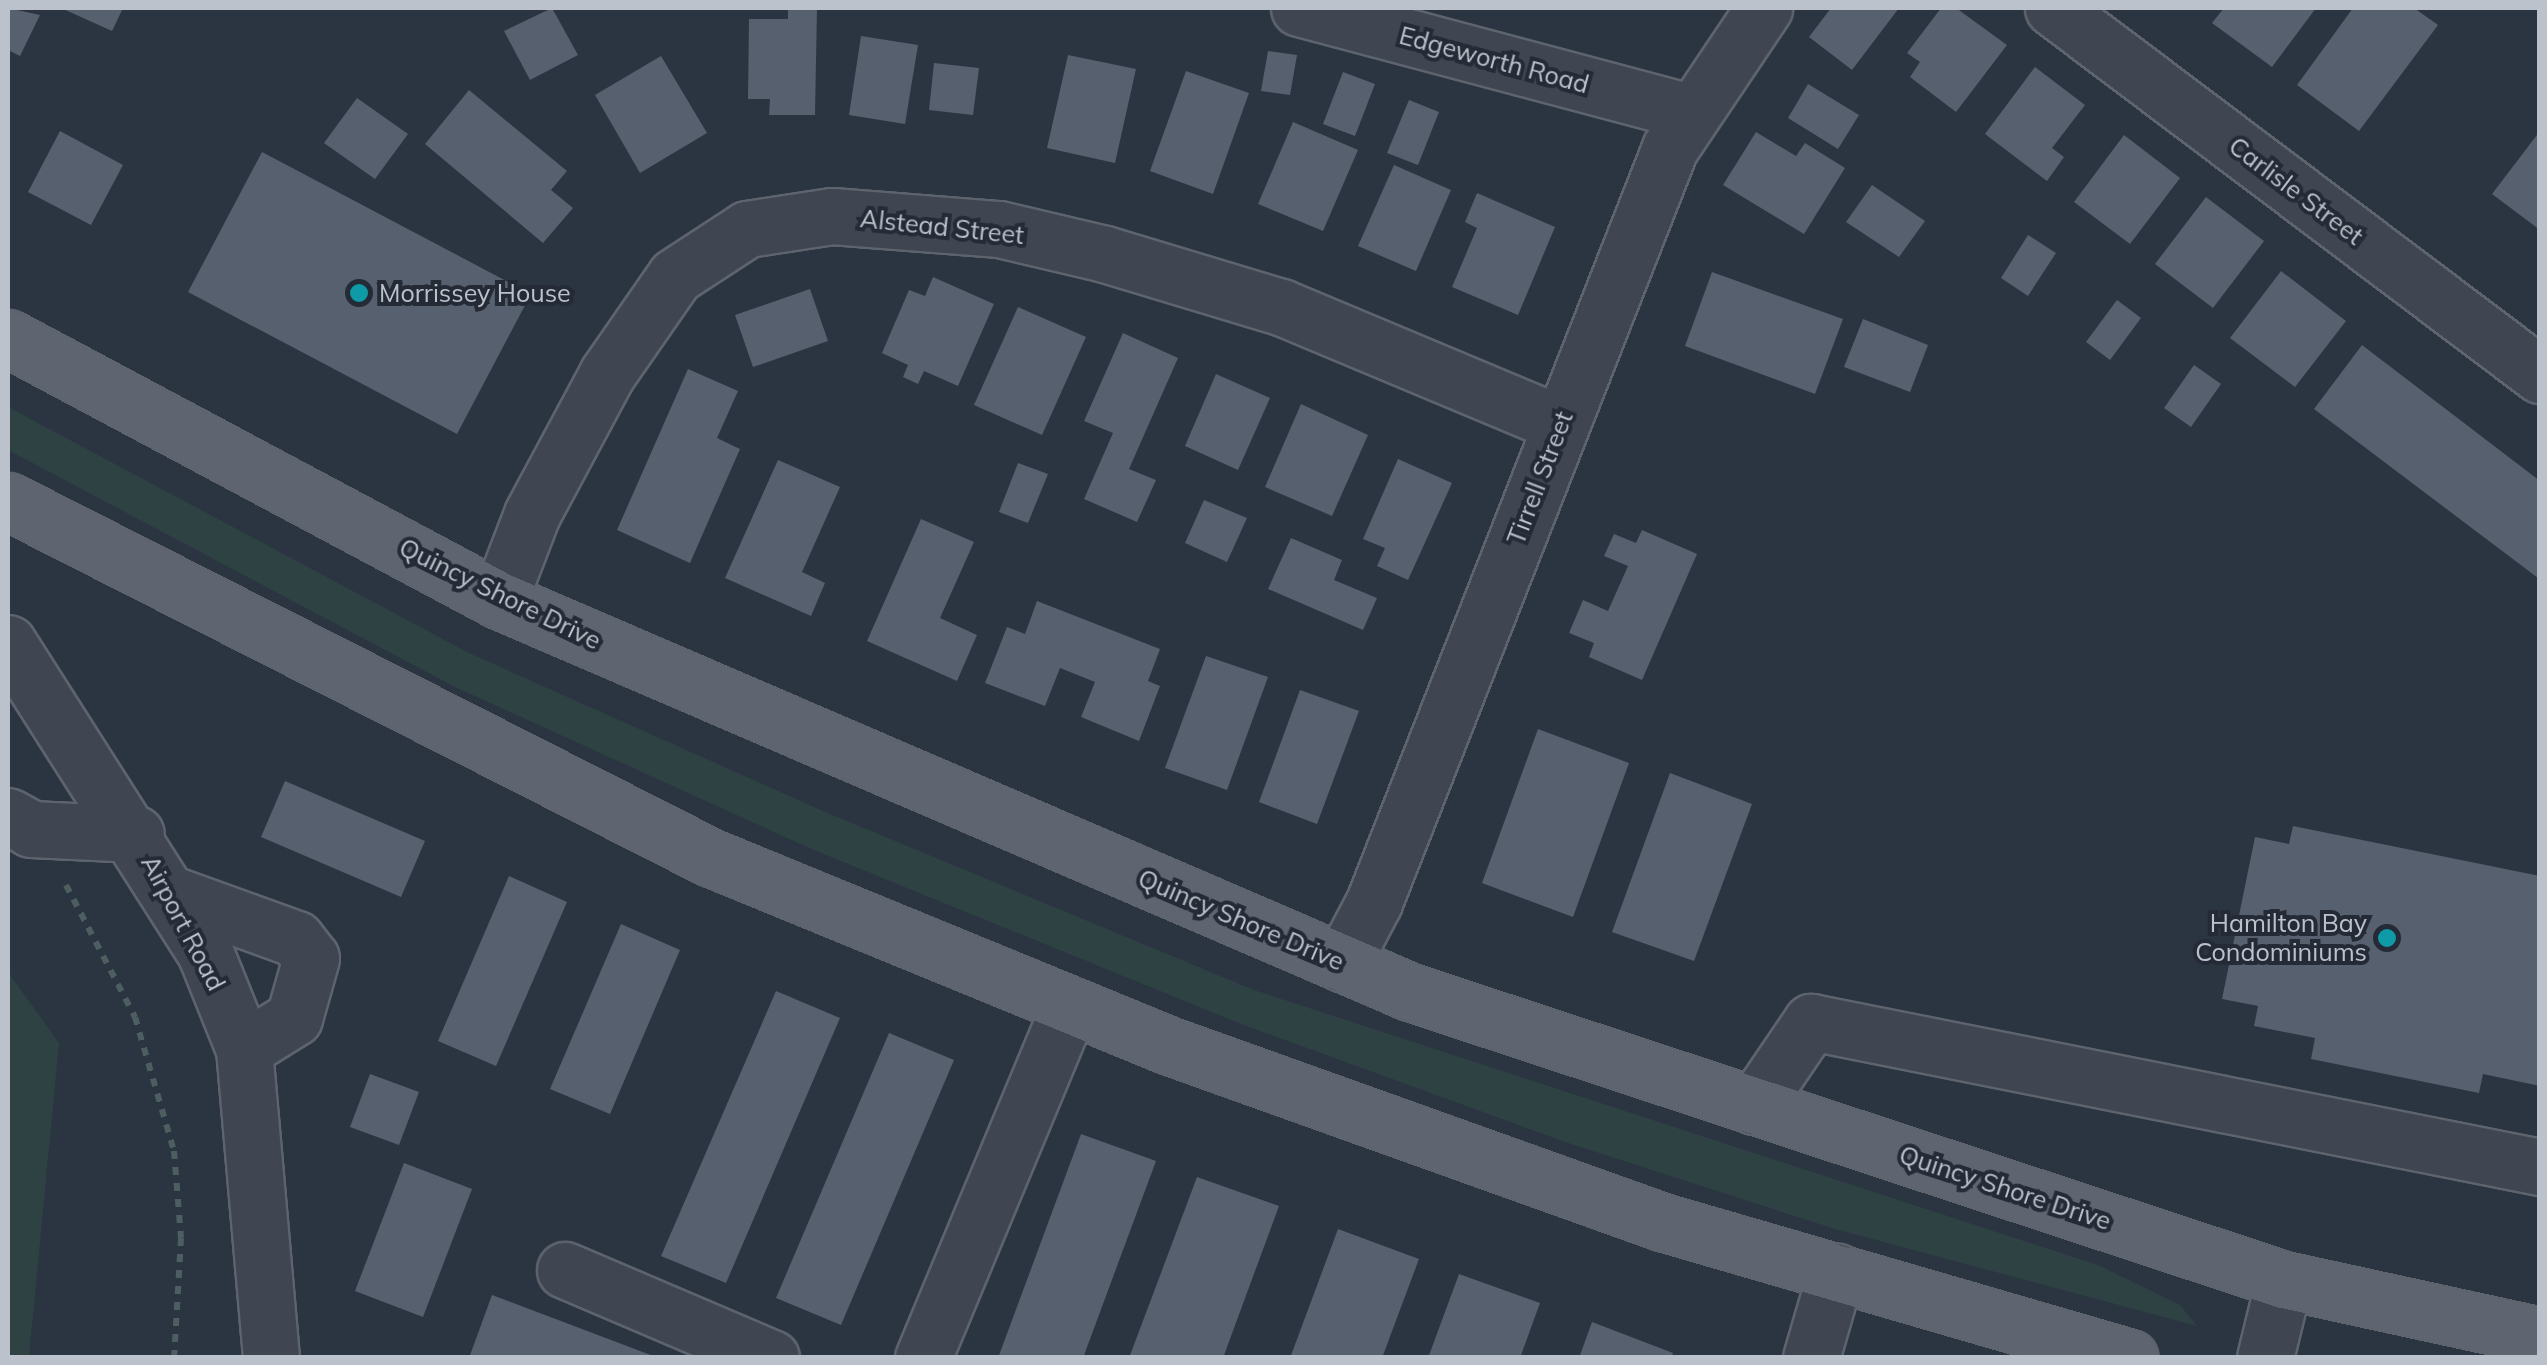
<!DOCTYPE html>
<style>
body{margin:0}
#map{position:relative;width:2547px;height:1365px;overflow:hidden;background:#2b3441;font-family:Mulish,sans-serif}
div>[style]{position:absolute}
.green>*{inset:0;background:#2e4143}
.building>*{inset:0;background:#57606e}
.path>*{height:6px;margin-top:-3px;transform-origin:0;background:repeating-linear-gradient(90deg,#4d5e61 0 8px,transparent 0 16px)}
.roads{filter:drop-shadow(2px 0 #5d646e) drop-shadow(-2px 0 #5d646e) drop-shadow(0 2px #5d646e) drop-shadow(0 -2px #5d646e)}
.minor>*{height:55px;margin:-27.5px;padding:0 27.5px;transform-origin:27.5px;border-radius:27.5px;background:#3f4651}
.major>*{height:55px;margin:-27.5px;padding:0 27.5px;transform-origin:27.5px;border-radius:27.5px;background:#5e6571}
.dots>*{width:28px;height:28px;translate:-50% -50%;box-sizing:border-box;border:5px solid #242b36;border-radius:50%}
span{translate:-50% -50%;white-space:nowrap;text-align:center;line-height:1.15;-webkit-text-stroke:8px #242b36;paint-order:stroke}
.street-label{font-size:25px;color:#bcc2cb}
.poi-label{font-size:25px;color:#bcc2cb}
.left{translate:0 -50%;text-align:left}
.right{translate:-100% -50%;text-align:right}
.frame{position:absolute;inset:0;border:10px solid #bcc2cb;pointer-events:none}
</style>
<div id="map">
<div class="green">
<i style="clip-path:polygon(8px 407px,469px 653px,823px 811px,1254px 990px,2098px 1265px,2180px 1305px,2197px 1326px,1835px 1229px,1568px 1143px,1241px 1024px,809px 848px,453px 686px,8px 450px)"></i>
<i style="clip-path:polygon(8px 972px,59px 1043px,29px 1357px,8px 1357px)"></i>
</div>
<div class="building">
<i style="clip-path:polygon(8px 8px,40px 15px,20px 56px,8px 50px)"></i>
<i style="clip-path:polygon(61px 8px,123px 8px,112px 31px)"></i>
<i style="clip-path:polygon(552px 8px,578px 55px,530px 80px,504px 31px)"></i>
<i style="clip-path:polygon(788px 8px,817px 8px,815px 115px,769px 115px,770px 99px,748px 99px,749px 19px,788px 19px)"></i>
<i style="clip-path:polygon(1831px 8px,1899px 8px,1852px 70px,1809px 37px)"></i>
<i style="clip-path:polygon(1941px 8px,1956px 8px,2007px 45px,1956px 112px,1910px 77px,1920px 62px,1907px 53px)"></i>
<i style="clip-path:polygon(2224px 8px,2316px 8px,2272px 67px,2212px 23px)"></i>
<i style="clip-path:polygon(2353px 8px,2414px 8px,2438px 25px,2359px 131px,2297px 85px)"></i>
<i style="clip-path:polygon(861px 36px,918px 45px,905px 124px,849px 115px)"></i>
<i style="clip-path:polygon(1268px 51px,1297px 55px,1290px 95px,1261px 91px)"></i>
<i style="clip-path:polygon(1068px 55px,1136px 69px,1115px 163px,1047px 148px)"></i>
<i style="clip-path:polygon(661px 56px,707px 133px,640px 173px,595px 95px)"></i>
<i style="clip-path:polygon(934px 63px,979px 68px,973px 115px,929px 110px)"></i>
<i style="clip-path:polygon(2035px 67px,2085px 105px,2052px 148px,2064px 157px,2047px 181px,1985px 134px)"></i>
<i style="clip-path:polygon(1186px 71px,1249px 93px,1213px 194px,1150px 171px)"></i>
<i style="clip-path:polygon(1343px 72px,1375px 84px,1355px 136px,1323px 124px)"></i>
<i style="clip-path:polygon(1808px 84px,1859px 115px,1838px 149px,1788px 118px)"></i>
<i style="clip-path:polygon(469px 90px,567px 171px,551px 190px,573px 208px,543px 243px,425px 144px)"></i>
<i style="clip-path:polygon(357px 98px,408px 134px,375px 179px,324px 143px)"></i>
<i style="clip-path:polygon(1409px 100px,1439px 112px,1418px 165px,1387px 153px)"></i>
<i style="clip-path:polygon(1293px 122px,1358px 150px,1323px 231px,1258px 204px)"></i>
<i style="clip-path:polygon(60px 131px,123px 165px,91px 225px,28px 192px)"></i>
<i style="clip-path:polygon(2540px 131px,2540px 230px,2492px 194px)"></i>
<i style="clip-path:polygon(1756px 132px,1796px 156px,1805px 143px,1845px 168px,1804px 234px,1723px 185px)"></i>
<i style="clip-path:polygon(2124px 135px,2180px 178px,2130px 244px,2074px 202px)"></i>
<i style="clip-path:polygon(262px 152px,531px 294px,457px 434px,188px 292px)"></i>
<i style="clip-path:polygon(1394px 165px,1451px 190px,1416px 271px,1358px 246px)"></i>
<i style="clip-path:polygon(1872px 185px,1925px 221px,1899px 257px,1846px 222px)"></i>
<i style="clip-path:polygon(1477px 193px,1555px 227px,1518px 315px,1452px 287px,1477px 228px,1465px 222px)"></i>
<i style="clip-path:polygon(2206px 197px,2264px 241px,2213px 308px,2155px 264px)"></i>
<i style="clip-path:polygon(2028px 235px,2056px 253px,2028px 296px,2001px 278px)"></i>
<i style="clip-path:polygon(2281px 271px,2346px 321px,2295px 387px,2230px 338px)"></i>
<i style="clip-path:polygon(1712px 272px,1843px 319px,1815px 394px,1685px 346px)"></i>
<i style="clip-path:polygon(933px 277px,994px 304px,958px 386px,924px 371px,918px 384px,903px 377px,908px 365px,882px 353px,909px 290px,925px 296px)"></i>
<i style="clip-path:polygon(810px 289px,828px 341px,753px 367px,735px 315px)"></i>
<i style="clip-path:polygon(2117px 300px,2141px 318px,2110px 360px,2086px 342px)"></i>
<i style="clip-path:polygon(1018px 307px,1086px 337px,1042px 435px,974px 405px)"></i>
<i style="clip-path:polygon(1863px 319px,1928px 345px,1910px 392px,1844px 367px)"></i>
<i style="clip-path:polygon(1123px 333px,1178px 358px,1129px 469px,1156px 480px,1137px 522px,1084px 499px,1113px 433px,1084px 421px)"></i>
<i style="clip-path:polygon(2362px 345px,2540px 481px,2538px 578px,2314px 409px)"></i>
<i style="clip-path:polygon(2194px 365px,2221px 384px,2191px 427px,2164px 408px)"></i>
<i style="clip-path:polygon(688px 369px,738px 391px,717px 438px,740px 449px,690px 563px,617px 530px)"></i>
<i style="clip-path:polygon(1216px 374px,1270px 398px,1238px 470px,1185px 446px)"></i>
<i style="clip-path:polygon(1301px 404px,1368px 435px,1332px 516px,1265px 487px)"></i>
<i style="clip-path:polygon(1398px 459px,1452px 483px,1408px 580px,1377px 566px,1385px 548px,1363px 539px)"></i>
<i style="clip-path:polygon(778px 460px,840px 487px,802px 572px,825px 583px,811px 616px,725px 578px)"></i>
<i style="clip-path:polygon(1018px 463px,1048px 474px,1028px 523px,999px 512px)"></i>
<i style="clip-path:polygon(1204px 500px,1247px 518px,1227px 562px,1185px 543px)"></i>
<i style="clip-path:polygon(921px 519px,974px 542px,940px 618px,977px 635px,957px 681px,867px 641px)"></i>
<i style="clip-path:polygon(1642px 530px,1697px 554px,1642px 680px,1589px 657px,1594px 643px,1569px 633px,1583px 600px,1608px 611px,1628px 566px,1604px 556px,1614px 534px,1636px 543px)"></i>
<i style="clip-path:polygon(1291px 538px,1342px 560px,1334px 580px,1377px 598px,1363px 630px,1268px 589px)"></i>
<i style="clip-path:polygon(1037px 601px,1160px 649px,1148px 681px,1160px 686px,1139px 741px,1081px 717px,1095px 682px,1060px 668px,1045px 706px,985px 683px,1007px 627px,1025px 634px)"></i>
<i style="clip-path:polygon(1206px 656px,1268px 677px,1227px 790px,1165px 768px)"></i>
<i style="clip-path:polygon(1300px 690px,1359px 711px,1317px 824px,1259px 802px)"></i>
<i style="clip-path:polygon(1538px 729px,1629px 763px,1573px 917px,1482px 883px)"></i>
<i style="clip-path:polygon(1670px 773px,1752px 804px,1694px 961px,1612px 932px)"></i>
<i style="clip-path:polygon(285px 781px,425px 841px,401px 897px,261px 837px)"></i>
<i style="clip-path:polygon(2293px 826px,2540px 876px,2540px 1086px,2483px 1074px,2479px 1093px,2311px 1059px,2315px 1038px,2254px 1026px,2258px 1006px,2222px 999px,2255px 837px,2289px 844px)"></i>
<i style="clip-path:polygon(509px 876px,567px 902px,496px 1066px,438px 1041px)"></i>
<i style="clip-path:polygon(621px 924px,680px 950px,610px 1114px,550px 1089px)"></i>
<i style="clip-path:polygon(776px 991px,840px 1018px,726px 1283px,661px 1256px)"></i>
<i style="clip-path:polygon(889px 1033px,954px 1060px,841px 1325px,776px 1298px)"></i>
<i style="clip-path:polygon(370px 1074px,419px 1092px,399px 1145px,350px 1127px)"></i>
<i style="clip-path:polygon(1081px 1134px,1156px 1161px,1083px 1358px,998px 1358px)"></i>
<i style="clip-path:polygon(404px 1163px,472px 1189px,423px 1317px,355px 1291px)"></i>
<i style="clip-path:polygon(1197px 1177px,1279px 1206px,1223px 1358px,1129px 1358px)"></i>
<i style="clip-path:polygon(1338px 1229px,1419px 1259px,1382px 1358px,1290px 1358px)"></i>
<i style="clip-path:polygon(1459px 1274px,1540px 1303px,1520px 1358px,1428px 1358px)"></i>
<i style="clip-path:polygon(492px 1295px,656px 1357px,656px 1358px,469px 1358px)"></i>
<i style="clip-path:polygon(1592px 1322px,1673px 1353px,1671px 1358px,1579px 1358px)"></i>
</div>
<div class="path">
<i style="left:66px;top:885px;width:149px;rotate:62.4deg"></i>
<i style="left:135px;top:1017px;width:140px;rotate:73.8deg"></i>
<i style="left:174px;top:1151px;width:87px;rotate:85.4deg"></i>
<i style="left:181px;top:1238px;width:120px;rotate:93.3deg"></i>
</div>
<div class="roads">
<div class="minor">
<i style="left:1299px;top:8px;width:404px;rotate:14.9deg"></i>
<i style="left:2053px;top:8px;width:610px;rotate:37deg"></i>
<i style="left:499px;top:600px;width:92px;rotate:-69deg"></i>
<i style="left:532px;top:514px;width:159px;rotate:-61.8deg"></i>
<i style="left:607px;top:374px;width:119px;rotate:-55.2deg"></i>
<i style="left:675px;top:276px;width:86px;rotate:-33.1deg"></i>
<i style="left:747px;top:229px;width:86px;rotate:-8.7deg"></i>
<i style="left:832px;top:216px;width:168px;rotate:4.5deg"></i>
<i style="left:999px;top:229px;width:109px;rotate:13.3deg"></i>
<i style="left:1105px;top:254px;width:184px;rotate:16.8deg"></i>
<i style="left:1281px;top:307px;width:303px;rotate:22.7deg"></i>
<i style="left:8px;top:643px;width:366px;rotate:57.5deg"></i>
<i style="left:205px;top:952px;width:105px;rotate:68.1deg"></i>
<i style="left:244px;top:1049px;width:310px;rotate:85deg"></i>
<i style="left:8px;top:816px;width:26px;rotate:29deg"></i>
<i style="left:31px;top:829px;width:105px;rotate:2.7deg"></i>
<i style="left:169px;top:893px;width:135px;rotate:19.9deg"></i>
<i style="left:296px;top:939px;width:24px;rotate:52deg"></i>
<i style="left:311px;top:958px;width:62px;rotate:105.8deg"></i>
<i style="left:294px;top:1018px;width:59px;rotate:148.2deg"></i>
<i style="left:1342px;top:963px;width:69px;rotate:-62.3deg"></i>
<i style="left:1374px;top:902px;width:810px;rotate:-68.57deg"></i>
<i style="left:1670px;top:148px;width:169px;rotate:-56.1deg"></i>
<i style="left:1754px;top:1106px;width:102px;rotate:-55.8deg"></i>
<i style="left:1811px;top:1022px;width:743px;rotate:11.25deg"></i>
<i style="left:565px;top:1270px;width:224px;rotate:23.1deg"></i>
<i style="left:923px;top:1358px;width:382px;rotate:-67.4deg"></i>
<i style="left:1811px;top:1358px;width:90px;rotate:-73.8deg"></i>
<i style="left:2265px;top:1358px;width:80px;rotate:-76.3deg"></i>
</div>
<div class="major">
<i style="left:8px;top:338px;width:557px;rotate:28.08deg"></i>
<i style="left:499px;top:600px;width:992px;rotate:23.28deg"></i>
<i style="left:1410px;top:992px;width:920px;rotate:18.24deg"></i>
<i style="left:2284px;top:1280px;width:262px;rotate:12.3deg"></i>
<i style="left:8px;top:501px;width:786px;rotate:26.92deg"></i>
<i style="left:709px;top:857px;width:498px;rotate:22.3deg"></i>
<i style="left:1170px;top:1046px;width:523px;rotate:19.68deg"></i>
<i style="left:1662px;top:1222px;width:487px;rotate:16.2deg"></i>
</div>
</div>
<div class="dots">
<i style="left:359px;top:293px;background:#0f9aa8"></i>
<i style="left:2387px;top:938px;background:#0f9aa8"></i>
</div>
<div class="street-label">
<span style="left:1494px;top:60px;rotate:15deg">Edgeworth Road</span>
<span style="left:2296px;top:191px;rotate:37deg">Carlisle Street</span>
<span style="left:942px;top:227px;rotate:6deg">Alstead Street</span>
<span style="left:1540px;top:478px;rotate:-69deg">Tirrell Street</span>
<span style="left:500px;top:594px;rotate:26deg">Quincy Shore Drive</span>
<span style="left:1241px;top:920px;rotate:23deg">Quincy Shore Drive</span>
<span style="left:183px;top:923px;rotate:62deg">Airport Road</span>
<span style="left:2005px;top:1188px;rotate:18deg">Quincy Shore Drive</span>
</div>
<div class="poi-label">
<span class="left" style="left:379px;top:293px">Morrissey House</span>
<span class="right" style="left:2367px;top:938px">Hamilton Bay<br>Condominiums</span>
</div>
<div class="frame"></div>
</div>
